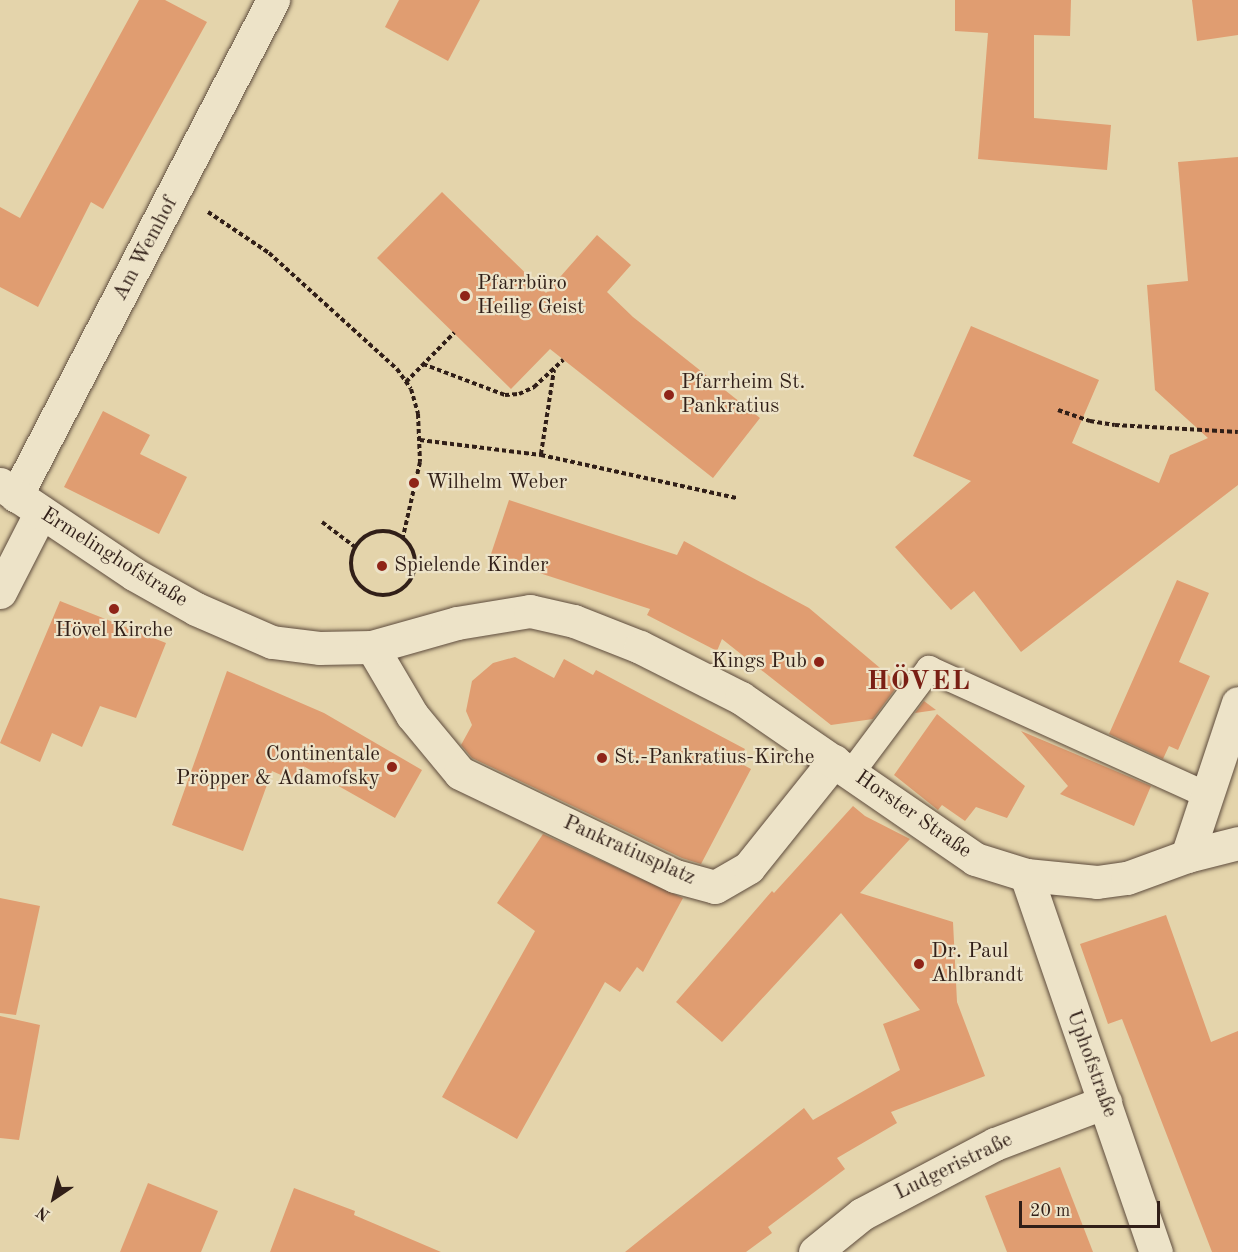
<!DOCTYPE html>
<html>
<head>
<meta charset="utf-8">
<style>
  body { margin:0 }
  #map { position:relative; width:1238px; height:1252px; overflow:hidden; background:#e4d4ab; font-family:"Old Standard TT",serif }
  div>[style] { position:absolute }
  .building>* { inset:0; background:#e09d71 }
  .path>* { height:4px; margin-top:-2px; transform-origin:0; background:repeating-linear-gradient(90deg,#311f18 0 4.5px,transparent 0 7.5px) }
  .path>.ring { margin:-2px; padding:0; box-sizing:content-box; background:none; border:4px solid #311f18; border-radius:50% }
  .roads { filter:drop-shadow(0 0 2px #5e4c3d) drop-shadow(0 0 2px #5e4c3d) }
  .lane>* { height:26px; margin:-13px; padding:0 13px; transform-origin:13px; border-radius:13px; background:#ede3c8 }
  .street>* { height:33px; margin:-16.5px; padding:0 16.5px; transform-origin:16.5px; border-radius:16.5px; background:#ede3c8 }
  .secondary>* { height:33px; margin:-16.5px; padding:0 16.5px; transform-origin:16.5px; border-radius:16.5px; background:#ede3c8 }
  .dots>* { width:16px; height:16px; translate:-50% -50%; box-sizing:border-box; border:3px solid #ede3c8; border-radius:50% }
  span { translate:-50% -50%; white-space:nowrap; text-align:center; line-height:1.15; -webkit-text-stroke:4.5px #ede3c8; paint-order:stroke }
  .street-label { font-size:21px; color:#311f18 }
  .poi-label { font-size:21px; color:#311f18 }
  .left { translate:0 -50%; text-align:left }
  .right { translate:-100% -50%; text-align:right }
  .district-label { font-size:27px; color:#7a1f14; font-weight:700; letter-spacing:1.5px }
  .north { position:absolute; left:24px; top:1168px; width:60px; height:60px; -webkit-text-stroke:4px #ede3c8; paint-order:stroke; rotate:215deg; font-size:16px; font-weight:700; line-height:24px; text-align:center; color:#311f18 }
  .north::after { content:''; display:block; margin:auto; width:21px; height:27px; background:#311f18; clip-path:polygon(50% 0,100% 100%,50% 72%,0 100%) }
  .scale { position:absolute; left:1019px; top:1201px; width:141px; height:27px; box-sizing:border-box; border:3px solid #311f18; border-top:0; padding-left:8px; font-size:18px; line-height:21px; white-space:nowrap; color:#311f18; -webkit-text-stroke:4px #ede3c8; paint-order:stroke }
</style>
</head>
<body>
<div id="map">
  <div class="building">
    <i style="clip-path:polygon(139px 0,165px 0,207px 22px,103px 209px,91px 202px,38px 307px,0 287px,0 207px,20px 218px)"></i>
    <i style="clip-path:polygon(399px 0,480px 0,448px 61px,385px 27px)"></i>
    <i style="clip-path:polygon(955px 0,1071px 0,1070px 36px,1034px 35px,1034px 118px,1111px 125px,1107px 170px,978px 159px,988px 33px,955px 31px)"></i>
    <i style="clip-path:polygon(1192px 0,1238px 0,1238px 35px,1197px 41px)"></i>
    <i style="clip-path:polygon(1238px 157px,1238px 485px,1021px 652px,974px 591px,951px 610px,895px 547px,971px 481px,913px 456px,971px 326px,1099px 380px,1072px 443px,1159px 483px,1170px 455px,1208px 438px,1155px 390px,1147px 285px,1188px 281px,1178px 162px)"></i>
    <i style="clip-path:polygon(442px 192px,546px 293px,597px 235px,631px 265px,607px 292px,633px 317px,760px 418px,713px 478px,550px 349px,511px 389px,377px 258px)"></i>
    <i style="clip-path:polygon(103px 411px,150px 435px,140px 454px,187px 477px,159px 534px,64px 487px)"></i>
    <i style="clip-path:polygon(509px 500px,677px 555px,684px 541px,809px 608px,899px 684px,873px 719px,831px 725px,722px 639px,717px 651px,647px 615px,650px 609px,490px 557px)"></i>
    <i style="clip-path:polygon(1177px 580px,1209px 593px,1179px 662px,1210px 676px,1178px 750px,1169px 746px,1163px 759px,1109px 734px)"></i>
    <i style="clip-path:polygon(60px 601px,166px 643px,136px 718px,100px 706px,82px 747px,52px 733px,40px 762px,0 743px)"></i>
    <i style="clip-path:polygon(515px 657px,554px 678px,564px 659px,593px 675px,596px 670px,745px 749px,738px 762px,751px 769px,701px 864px,682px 858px,472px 758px,461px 745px,472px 725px,466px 711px,472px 681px,493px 663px)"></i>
    <i style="clip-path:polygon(227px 671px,324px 713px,422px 770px,395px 818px,305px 767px,299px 783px,272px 771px,243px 851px,172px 825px)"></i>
    <i style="clip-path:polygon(924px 701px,936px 710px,915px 713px)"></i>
    <i style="clip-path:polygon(937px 714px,1025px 786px,1007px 818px,976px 807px,965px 821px,942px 805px,938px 810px,894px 775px)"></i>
    <i style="clip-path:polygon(1021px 731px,1151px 786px,1134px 826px,1060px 794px,1068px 786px)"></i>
    <i style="clip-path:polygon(853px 806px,865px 816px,910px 839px,860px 893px,953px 922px,957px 1002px,985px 1076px,891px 1112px,897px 1123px,837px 1158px,845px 1169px,768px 1227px,772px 1233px,746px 1252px,625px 1252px,804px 1108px,813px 1120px,900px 1070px,883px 1024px,920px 1010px,841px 913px,722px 1042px,676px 1002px,772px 891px,774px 893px)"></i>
    <i style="clip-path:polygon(543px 834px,683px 898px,643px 972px,637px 967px,620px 992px,605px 982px,517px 1139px,442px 1097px,535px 931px,497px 903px)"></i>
    <i style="clip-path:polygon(0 898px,40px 906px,16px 1015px,0 1013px)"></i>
    <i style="clip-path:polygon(1166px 915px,1211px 1042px,1238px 1031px,1238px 1252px,1212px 1252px,1122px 1019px,1108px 1024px,1080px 944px)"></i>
    <i style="clip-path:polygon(0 1016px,40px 1025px,19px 1140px,0 1138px)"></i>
    <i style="clip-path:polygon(1060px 1167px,1093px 1252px,1007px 1252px,985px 1196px)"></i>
    <i style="clip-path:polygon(148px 1183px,218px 1211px,201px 1252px,120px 1252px)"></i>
    <i style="clip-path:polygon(294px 1188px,355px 1211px,354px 1215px,441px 1252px,270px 1252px)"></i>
  </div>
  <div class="path">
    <i style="left:208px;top:212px;width:73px;rotate:33.9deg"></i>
    <i style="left:269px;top:253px;width:173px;rotate:42.2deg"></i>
    <i style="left:397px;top:369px;width:24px;rotate:55deg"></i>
    <i style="left:411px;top:389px;width:26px;rotate:74deg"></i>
    <i style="left:418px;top:414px;width:48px;rotate:87.6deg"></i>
    <i style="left:420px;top:462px;width:77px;rotate:102.8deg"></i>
    <i style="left:423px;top:364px;width:88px;rotate:20.7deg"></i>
    <i style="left:505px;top:395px;width:14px;rotate:-4deg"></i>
    <i style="left:519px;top:394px;width:17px;rotate:-25deg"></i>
    <i style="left:534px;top:387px;width:40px;rotate:-43deg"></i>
    <i style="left:406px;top:382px;width:69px;rotate:-45.6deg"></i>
    <i style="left:1058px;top:410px;width:34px;rotate:19deg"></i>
    <i style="left:1090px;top:421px;width:25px;rotate:9deg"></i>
    <i style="left:1115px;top:425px;width:123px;rotate:3.3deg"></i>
    <i style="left:420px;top:440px;width:122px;rotate:7.1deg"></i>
    <i style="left:541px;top:455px;width:200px;rotate:12.4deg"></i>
    <i style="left:541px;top:454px;width:85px;rotate:-81.2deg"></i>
    <i style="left:322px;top:522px;width:41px;rotate:37.1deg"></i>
    <i class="ring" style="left:351px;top:531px;width:60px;height:60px"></i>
  </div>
  <div class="roads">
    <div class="lane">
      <i style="left:852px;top:772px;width:129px;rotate:-53.2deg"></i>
      <i style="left:929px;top:669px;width:305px;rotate:24.4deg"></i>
    </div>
    <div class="street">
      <i style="left:16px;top:496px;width:559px;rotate:-62.61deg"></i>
      <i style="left:0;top:592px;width:90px;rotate:-62.9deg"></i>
      <i style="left:372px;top:647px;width:79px;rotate:59.5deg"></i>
      <i style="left:412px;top:715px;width:75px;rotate:50.4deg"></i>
      <i style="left:460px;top:773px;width:238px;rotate:25.6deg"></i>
      <i style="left:675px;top:876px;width:41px;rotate:15.4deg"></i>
      <i style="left:715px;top:887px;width:39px;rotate:-30deg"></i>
      <i style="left:749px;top:867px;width:136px;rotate:-51.3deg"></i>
      <i style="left:1187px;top:856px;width:161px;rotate:-71.6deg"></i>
      <i style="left:1026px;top:875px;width:399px;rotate:71deg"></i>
      <i style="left:815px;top:1252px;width:60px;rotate:-39deg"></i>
      <i style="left:862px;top:1214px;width:150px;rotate:-27.8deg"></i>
      <i style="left:995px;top:1144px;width:118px;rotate:-20.9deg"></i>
    </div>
    <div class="secondary">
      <i style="left:0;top:484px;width:161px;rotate:33.9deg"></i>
      <i style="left:134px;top:574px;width:71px;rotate:29.4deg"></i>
      <i style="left:196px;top:609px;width:83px;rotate:23.5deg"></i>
      <i style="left:272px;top:642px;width:47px;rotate:7.3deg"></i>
      <i style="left:319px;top:648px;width:53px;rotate:-1.1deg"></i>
      <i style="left:372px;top:647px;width:88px;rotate:-15.8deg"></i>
      <i style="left:457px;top:623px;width:74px;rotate:-9.3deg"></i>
      <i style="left:530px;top:611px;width:45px;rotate:12.8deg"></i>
      <i style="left:574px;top:621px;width:71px;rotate:21.5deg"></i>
      <i style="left:640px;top:647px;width:113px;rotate:26.8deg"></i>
      <i style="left:741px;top:698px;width:284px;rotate:34.5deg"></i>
      <i style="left:975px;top:859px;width:53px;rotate:17.4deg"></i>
      <i style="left:1026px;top:875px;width:71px;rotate:5.6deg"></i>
      <i style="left:1097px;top:882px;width:30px;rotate:-8deg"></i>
      <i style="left:1127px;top:878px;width:64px;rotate:-20.1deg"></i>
      <i style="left:1187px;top:856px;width:53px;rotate:-14.3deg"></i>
    </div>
  </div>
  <div class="dots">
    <i style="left:465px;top:296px;background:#8f2418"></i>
    <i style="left:669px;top:395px;background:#8f2418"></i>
    <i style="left:414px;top:483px;background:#8f2418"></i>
    <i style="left:382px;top:566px;background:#8f2418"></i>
    <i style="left:114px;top:609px;background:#8f2418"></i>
    <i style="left:819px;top:662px;background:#8f2418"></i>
    <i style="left:602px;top:758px;background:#8f2418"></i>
    <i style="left:392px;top:767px;background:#8f2418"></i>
    <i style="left:919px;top:964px;background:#8f2418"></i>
  </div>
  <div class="street-label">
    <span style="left:146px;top:249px;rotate:-62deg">Am Wemhof</span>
    <span style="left:114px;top:558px;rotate:32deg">Ermelinghofstraße</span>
    <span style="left:913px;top:815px;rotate:35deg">Horster Straße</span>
    <span style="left:629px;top:851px;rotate:24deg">Pankratiusplatz</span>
    <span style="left:1091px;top:1064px;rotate:70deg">Uphofstraße</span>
    <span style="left:954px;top:1167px;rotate:-26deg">Ludgeristraße</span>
  </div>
  <div class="poi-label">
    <span class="left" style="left:477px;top:296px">Pfarrbüro<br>Heilig Geist</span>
    <span class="left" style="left:681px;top:395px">Pfarrheim St.<br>Pankratius</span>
    <span class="left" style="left:426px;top:483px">Wilhelm Weber</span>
    <span class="left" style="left:394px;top:566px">Spielende Kinder</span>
    <span style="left:114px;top:631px">Hövel Kirche</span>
    <span class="right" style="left:807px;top:662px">Kings Pub</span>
    <span class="right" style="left:380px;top:767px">Continentale<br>Pröpper &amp; Adamofsky</span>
    <span class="left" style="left:614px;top:758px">St.-Pankratius-Kirche</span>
    <span class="left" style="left:931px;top:964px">Dr. Paul<br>Ahlbrandt</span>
  </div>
  <div class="district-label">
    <span style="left:919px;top:682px">HÖVEL</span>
  </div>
  <div class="north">N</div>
  <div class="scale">20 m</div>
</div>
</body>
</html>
